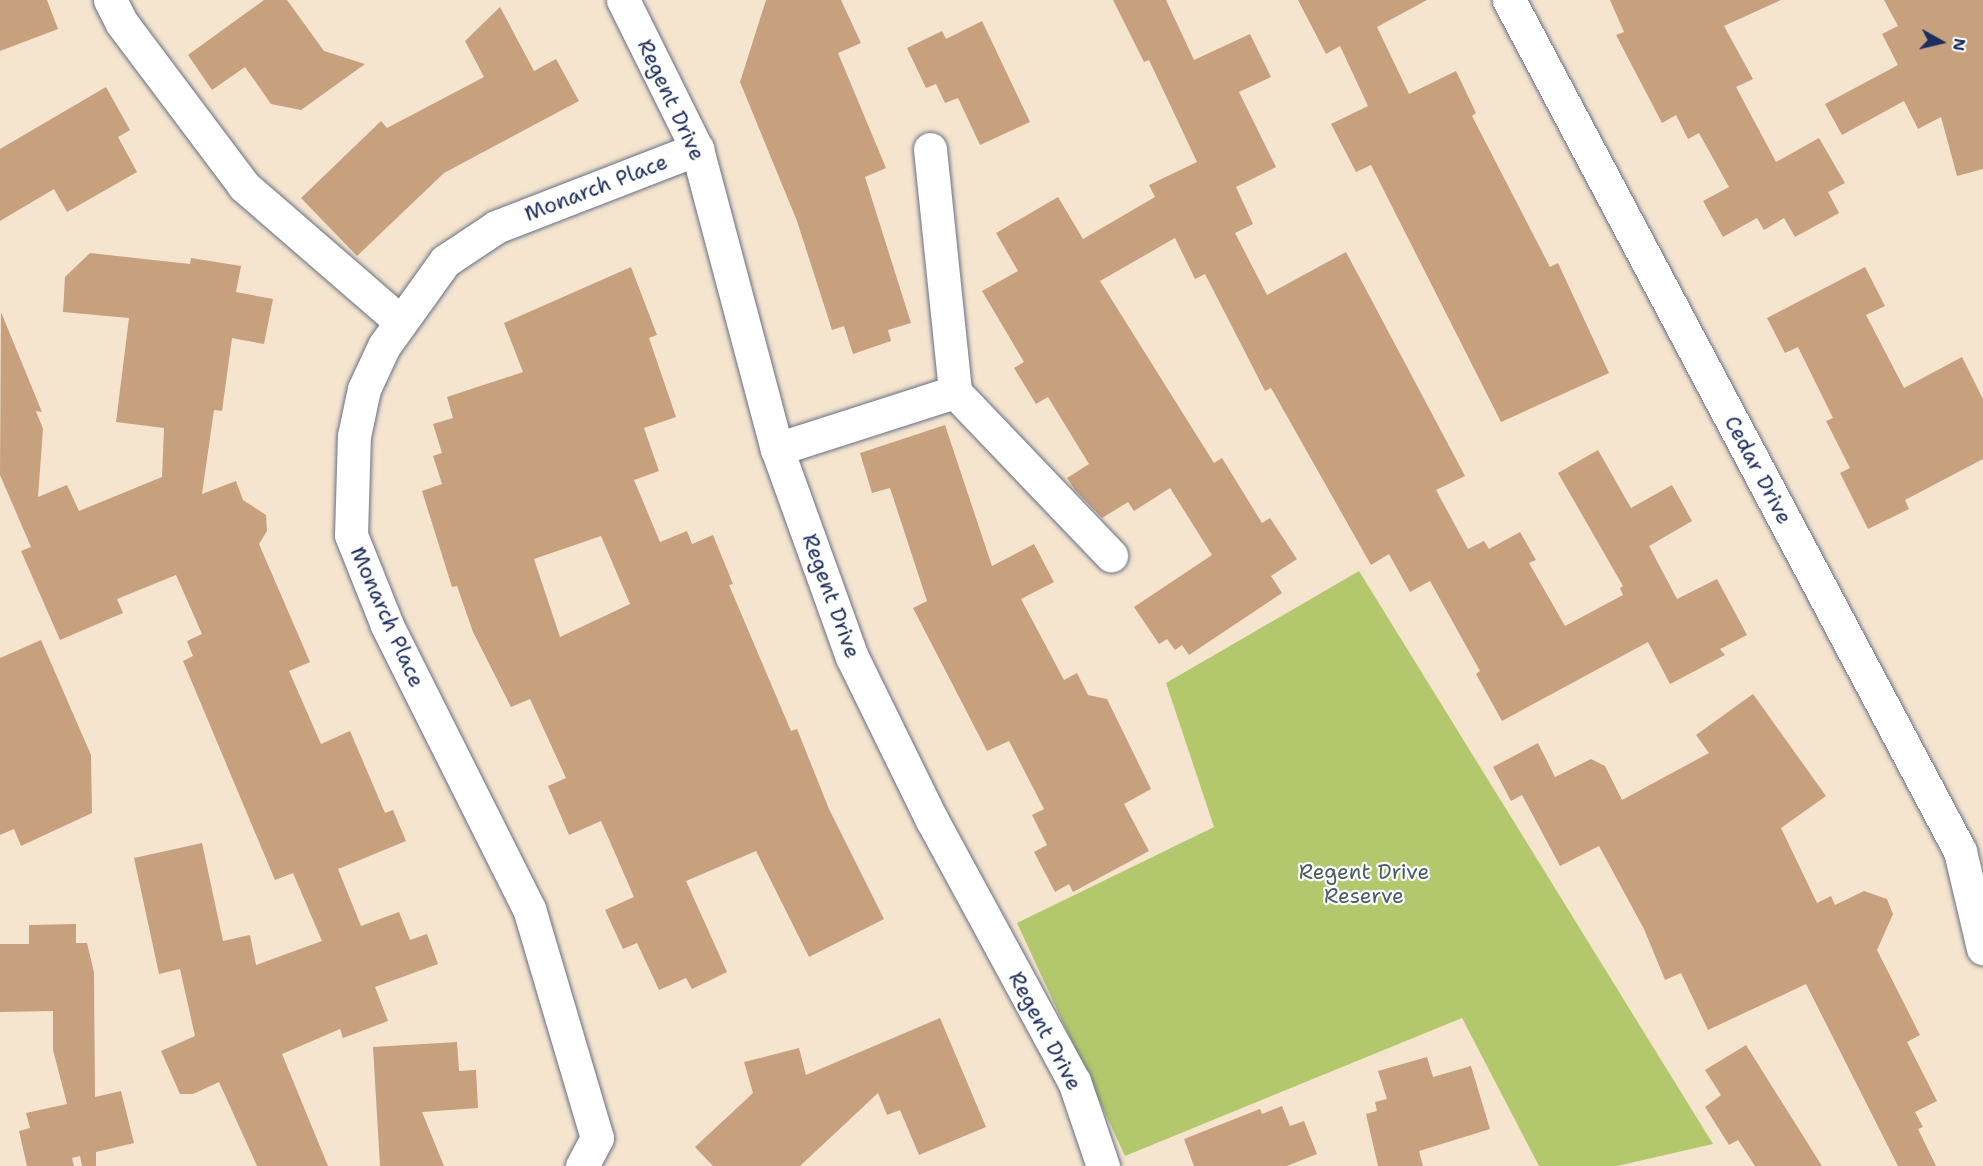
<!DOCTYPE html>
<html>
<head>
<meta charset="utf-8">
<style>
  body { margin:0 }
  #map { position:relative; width:1983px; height:1166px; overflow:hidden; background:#f5e5ce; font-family:"Shantell Sans",sans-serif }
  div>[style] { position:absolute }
  .green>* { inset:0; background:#b3c86c }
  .building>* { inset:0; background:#c7a07e }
  .roads { filter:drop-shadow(0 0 2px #676f85) drop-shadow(0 0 2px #676f85) }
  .minor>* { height:33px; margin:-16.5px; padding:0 16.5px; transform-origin:16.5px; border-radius:16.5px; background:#fff }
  span { translate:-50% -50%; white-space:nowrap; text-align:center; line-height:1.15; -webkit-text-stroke:4.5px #fff; paint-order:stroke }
  .street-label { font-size:21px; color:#1b2f5e }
  .park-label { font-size:21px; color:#495d62 }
  .north { position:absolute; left:1911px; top:12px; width:60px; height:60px; -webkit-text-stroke:4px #fff; paint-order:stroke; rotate:98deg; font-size:16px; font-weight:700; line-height:24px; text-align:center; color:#1b2f5e }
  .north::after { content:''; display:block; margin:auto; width:21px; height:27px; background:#1b2f5e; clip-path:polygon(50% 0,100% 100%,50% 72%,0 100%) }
</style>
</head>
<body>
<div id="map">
  <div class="green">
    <i style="clip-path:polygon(1359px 571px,1713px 1144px,1617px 1166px,1539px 1166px,1462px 1018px,1125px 1156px,1017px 923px,1214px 827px,1166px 683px)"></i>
  </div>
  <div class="building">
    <i style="clip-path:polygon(0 0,47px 0,58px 29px,0 51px)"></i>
    <i style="clip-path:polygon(264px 0,287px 0,324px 51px,365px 64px,301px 110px,271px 104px,245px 67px,212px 90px,188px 55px)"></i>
    <i style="clip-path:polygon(766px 0,841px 0,861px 43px,838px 53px,886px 168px,865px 177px,911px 323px,888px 330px,891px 341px,853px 354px,844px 326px,832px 330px,797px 221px,740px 82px)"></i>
    <i style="clip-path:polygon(1113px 0,1166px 0,1194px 60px,1250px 34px,1271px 77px,1239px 92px,1276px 167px,1236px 187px,1253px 224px,1235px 233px,1267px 295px,1346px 252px,1465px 476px,1436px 490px,1468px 549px,1484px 541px,1489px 549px,1520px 532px,1536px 560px,1529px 563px,1565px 626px,1623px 595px,1620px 588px,1623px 586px,1558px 473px,1598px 450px,1631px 508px,1672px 485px,1692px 521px,1649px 546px,1677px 599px,1717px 579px,1747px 635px,1720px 649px,1725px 655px,1670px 684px,1648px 642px,1502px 721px,1476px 674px,1480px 671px,1430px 581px,1410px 592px,1389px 554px,1371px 565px,1271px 388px,1265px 391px,1205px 274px,1195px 279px,1175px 238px,1100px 281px,1214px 463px,1222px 458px,1262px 523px,1270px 518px,1297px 559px,1271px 576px,1282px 593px,1189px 655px,1182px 645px,1175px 650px,1167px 639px,1159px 644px,1134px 607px,1212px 555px,1170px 488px,1134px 511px,1128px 502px,1102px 518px,1075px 490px,1067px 478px,1089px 464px,1048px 397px,1036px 404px,1014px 368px,1024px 362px,982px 291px,1018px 271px,996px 233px,1058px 197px,1083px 239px,1155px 197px,1149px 185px,1197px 162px,1149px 60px,1144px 62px)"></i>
    <i style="clip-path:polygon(1298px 0,1427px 0,1377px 27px,1409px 94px,1456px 71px,1476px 113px,1472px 116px,1550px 267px,1558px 263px,1609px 373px,1501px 422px,1371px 165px,1356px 172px,1331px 124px,1368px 106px,1340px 46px,1326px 54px)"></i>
    <i style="clip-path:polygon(1610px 0,1781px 0,1724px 26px,1753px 79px,1736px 87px,1776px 162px,1819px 138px,1845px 183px,1828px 192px,1839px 213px,1795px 237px,1784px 218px,1764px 230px,1757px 218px,1723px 237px,1703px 201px,1729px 187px,1699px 133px,1688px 139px,1676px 115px,1662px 123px,1616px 35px,1624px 32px)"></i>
    <i style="clip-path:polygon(1884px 0,1983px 0,1983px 169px,1957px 176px,1941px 117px,1918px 129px,1904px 101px,1842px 135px,1825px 104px,1898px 65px,1882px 34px,1898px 26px)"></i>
    <i style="clip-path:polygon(500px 7px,534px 71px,556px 59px,579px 101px,444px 173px,357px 256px,301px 198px,381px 121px,387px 128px,484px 77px,465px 41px)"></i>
    <i style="clip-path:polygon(982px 21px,1030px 122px,980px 145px,958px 98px,945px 103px,936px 84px,926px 88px,907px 48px,942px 31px,946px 39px)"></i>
    <i style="clip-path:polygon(106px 87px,130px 130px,118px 137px,137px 172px,67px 212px,54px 189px,0 221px,0 149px)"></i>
    <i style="clip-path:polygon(90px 253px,190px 264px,191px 258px,241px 266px,236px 292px,273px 299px,264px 344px,232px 338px,222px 411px,214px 410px,202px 494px,236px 481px,243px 500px,266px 515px,267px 531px,259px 544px,310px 662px,289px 671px,321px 744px,350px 731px,385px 813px,393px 810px,406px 841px,338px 869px,361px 926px,399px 912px,410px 940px,427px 934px,438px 964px,375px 987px,388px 1021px,343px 1038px,340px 1029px,282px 1054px,328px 1166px,257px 1166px,219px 1082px,193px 1094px,180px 1094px,161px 1051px,195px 1036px,180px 969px,159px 974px,134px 858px,202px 843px,223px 941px,250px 935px,256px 965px,322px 941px,293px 873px,275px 880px,183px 661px,193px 656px,187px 641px,202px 634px,176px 575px,117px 599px,123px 613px,60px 640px,21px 551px,31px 547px,0 475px,1px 312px,42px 412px,36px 411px,43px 429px,38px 497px,67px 485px,79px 511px,162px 477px,164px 428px,116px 422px,129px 318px,63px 312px,65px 277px)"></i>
    <i style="clip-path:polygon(evenodd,631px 267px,657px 335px,649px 338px,676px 417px,644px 428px,659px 471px,634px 480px,660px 542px,687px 531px,692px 544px,713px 535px,733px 584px,729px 585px,791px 731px,797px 729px,829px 809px,884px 919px,809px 957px,756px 851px,686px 881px,727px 972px,692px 989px,686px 978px,659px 990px,637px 943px,623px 949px,605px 910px,634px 897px,601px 821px,569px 835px,548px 786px,566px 778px,530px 699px,511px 707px,473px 632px,457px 586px,452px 587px,422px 491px,442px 484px,433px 456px,442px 453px,433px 424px,453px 418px,447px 397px,523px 372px,504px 323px,631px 267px,601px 536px,630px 604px,560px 637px,534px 559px,601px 536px)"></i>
    <i style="clip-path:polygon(1865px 267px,1885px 306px,1866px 315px,1904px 388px,1962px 357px,1983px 399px,1983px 459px,1905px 500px,1909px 509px,1868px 529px,1840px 473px,1850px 468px,1826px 421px,1833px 418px,1798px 347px,1785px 353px,1767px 318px)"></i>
    <i style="clip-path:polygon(945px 425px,992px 566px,1034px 544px,1054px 582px,1021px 599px,1064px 680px,1077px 673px,1088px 695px,1107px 699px,1151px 789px,1124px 804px,1149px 851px,1073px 892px,1069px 884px,1055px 892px,1034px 852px,1047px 845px,1032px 815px,1044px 809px,1009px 741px,987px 751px,913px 608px,927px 601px,890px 488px,872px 493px,860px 453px)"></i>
    <i style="clip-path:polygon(41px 640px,91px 755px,92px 813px,21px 846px,14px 829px,0 835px,0 658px)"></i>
    <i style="clip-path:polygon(1753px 694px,1826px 796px,1781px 828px,1817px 903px,1831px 896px,1835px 905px,1864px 891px,1887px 899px,1893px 914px,1877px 950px,1920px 1035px,1907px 1042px,1937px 1101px,1915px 1112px,1923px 1127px,1918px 1129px,1936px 1166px,1898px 1166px,1806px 984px,1708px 1030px,1681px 973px,1665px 980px,1644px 929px,1599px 846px,1560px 866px,1522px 795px,1511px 801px,1493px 767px,1538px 743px,1555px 777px,1591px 759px,1605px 766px,1622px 800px,1709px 753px,1696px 735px)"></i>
    <i style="clip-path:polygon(76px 924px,76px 943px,87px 943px,94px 972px,95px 1097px,121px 1091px,134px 1143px,96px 1152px,96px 1166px,82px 1166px,80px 1156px,72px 1158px,74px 1166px,27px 1166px,19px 1131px,30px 1128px,26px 1113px,67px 1104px,53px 1050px,53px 1011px,0 1012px,0 944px,29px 944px,29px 925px)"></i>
    <i style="clip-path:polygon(940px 1018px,986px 1127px,919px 1155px,900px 1110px,887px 1115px,878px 1093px,800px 1166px,713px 1166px,695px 1147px,753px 1093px,744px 1062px,799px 1048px,806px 1075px)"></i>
    <i style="clip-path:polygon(457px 1042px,459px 1071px,476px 1070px,478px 1108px,422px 1112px,444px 1166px,380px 1166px,373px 1047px)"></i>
    <i style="clip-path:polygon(1746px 1045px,1822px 1166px,1755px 1166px,1738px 1140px,1729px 1145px,1705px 1107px,1721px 1095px,1705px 1070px)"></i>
    <i style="clip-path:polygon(1427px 1057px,1433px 1077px,1471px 1066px,1490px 1129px,1419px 1151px,1423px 1166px,1378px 1166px,1366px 1114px,1377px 1111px,1375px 1102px,1387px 1099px,1378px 1071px)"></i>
    <i style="clip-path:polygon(1282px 1106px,1290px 1126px,1304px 1121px,1317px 1154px,1287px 1166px,1194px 1166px,1184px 1139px,1260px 1109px,1262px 1114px)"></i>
  </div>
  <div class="roads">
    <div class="minor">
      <i style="left:110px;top:0;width:25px;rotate:63deg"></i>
      <i style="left:121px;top:22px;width:205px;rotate:53.1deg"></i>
      <i style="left:244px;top:186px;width:206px;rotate:40.9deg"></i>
      <i style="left:623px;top:0;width:166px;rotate:63.6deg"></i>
      <i style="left:697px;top:149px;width:310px;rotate:75.1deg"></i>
      <i style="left:777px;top:449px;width:221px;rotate:70.2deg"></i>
      <i style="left:852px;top:657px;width:182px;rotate:63.9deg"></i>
      <i style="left:932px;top:820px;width:297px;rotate:61.5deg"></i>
      <i style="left:1074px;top:1081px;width:90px;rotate:71.2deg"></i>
      <i style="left:1509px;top:0;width:963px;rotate:62.08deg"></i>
      <i style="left:1960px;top:851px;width:100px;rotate:76.7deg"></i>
      <i style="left:930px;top:149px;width:244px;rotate:84.1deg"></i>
      <i style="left:777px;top:449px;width:187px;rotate:-17.8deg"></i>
      <i style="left:955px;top:392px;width:226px;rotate:46.3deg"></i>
      <i style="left:582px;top:1166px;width:32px;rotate:-62deg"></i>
      <i style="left:597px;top:1138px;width:239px;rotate:-106.5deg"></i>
      <i style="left:529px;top:909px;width:318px;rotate:-116.6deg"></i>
      <i style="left:387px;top:625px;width:97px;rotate:-111.8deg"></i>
      <i style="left:351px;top:535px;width:99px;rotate:-88.3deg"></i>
      <i style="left:354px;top:436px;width:48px;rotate:-78deg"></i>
      <i style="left:364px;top:389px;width:47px;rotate:-65.1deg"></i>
      <i style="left:384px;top:346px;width:105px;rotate:-54.3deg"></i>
      <i style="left:445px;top:261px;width:61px;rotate:-33.7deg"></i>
      <i style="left:496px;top:227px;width:216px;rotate:-21.2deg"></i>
    </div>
  </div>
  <div class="street-label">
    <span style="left:671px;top:100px;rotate:65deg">Regent Drive</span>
    <span style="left:596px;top:188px;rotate:-21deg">Monarch Place</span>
    <span style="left:1758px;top:470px;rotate:62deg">Cedar Drive</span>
    <span style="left:831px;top:596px;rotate:70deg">Regent Drive</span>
    <span style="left:387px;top:617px;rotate:66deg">Monarch Place</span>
    <span style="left:1045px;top:1031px;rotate:62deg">Regent Drive</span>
  </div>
  <div class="park-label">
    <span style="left:1364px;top:884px">Regent Drive<br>Reserve</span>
  </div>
  <div class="north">N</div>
</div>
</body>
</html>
